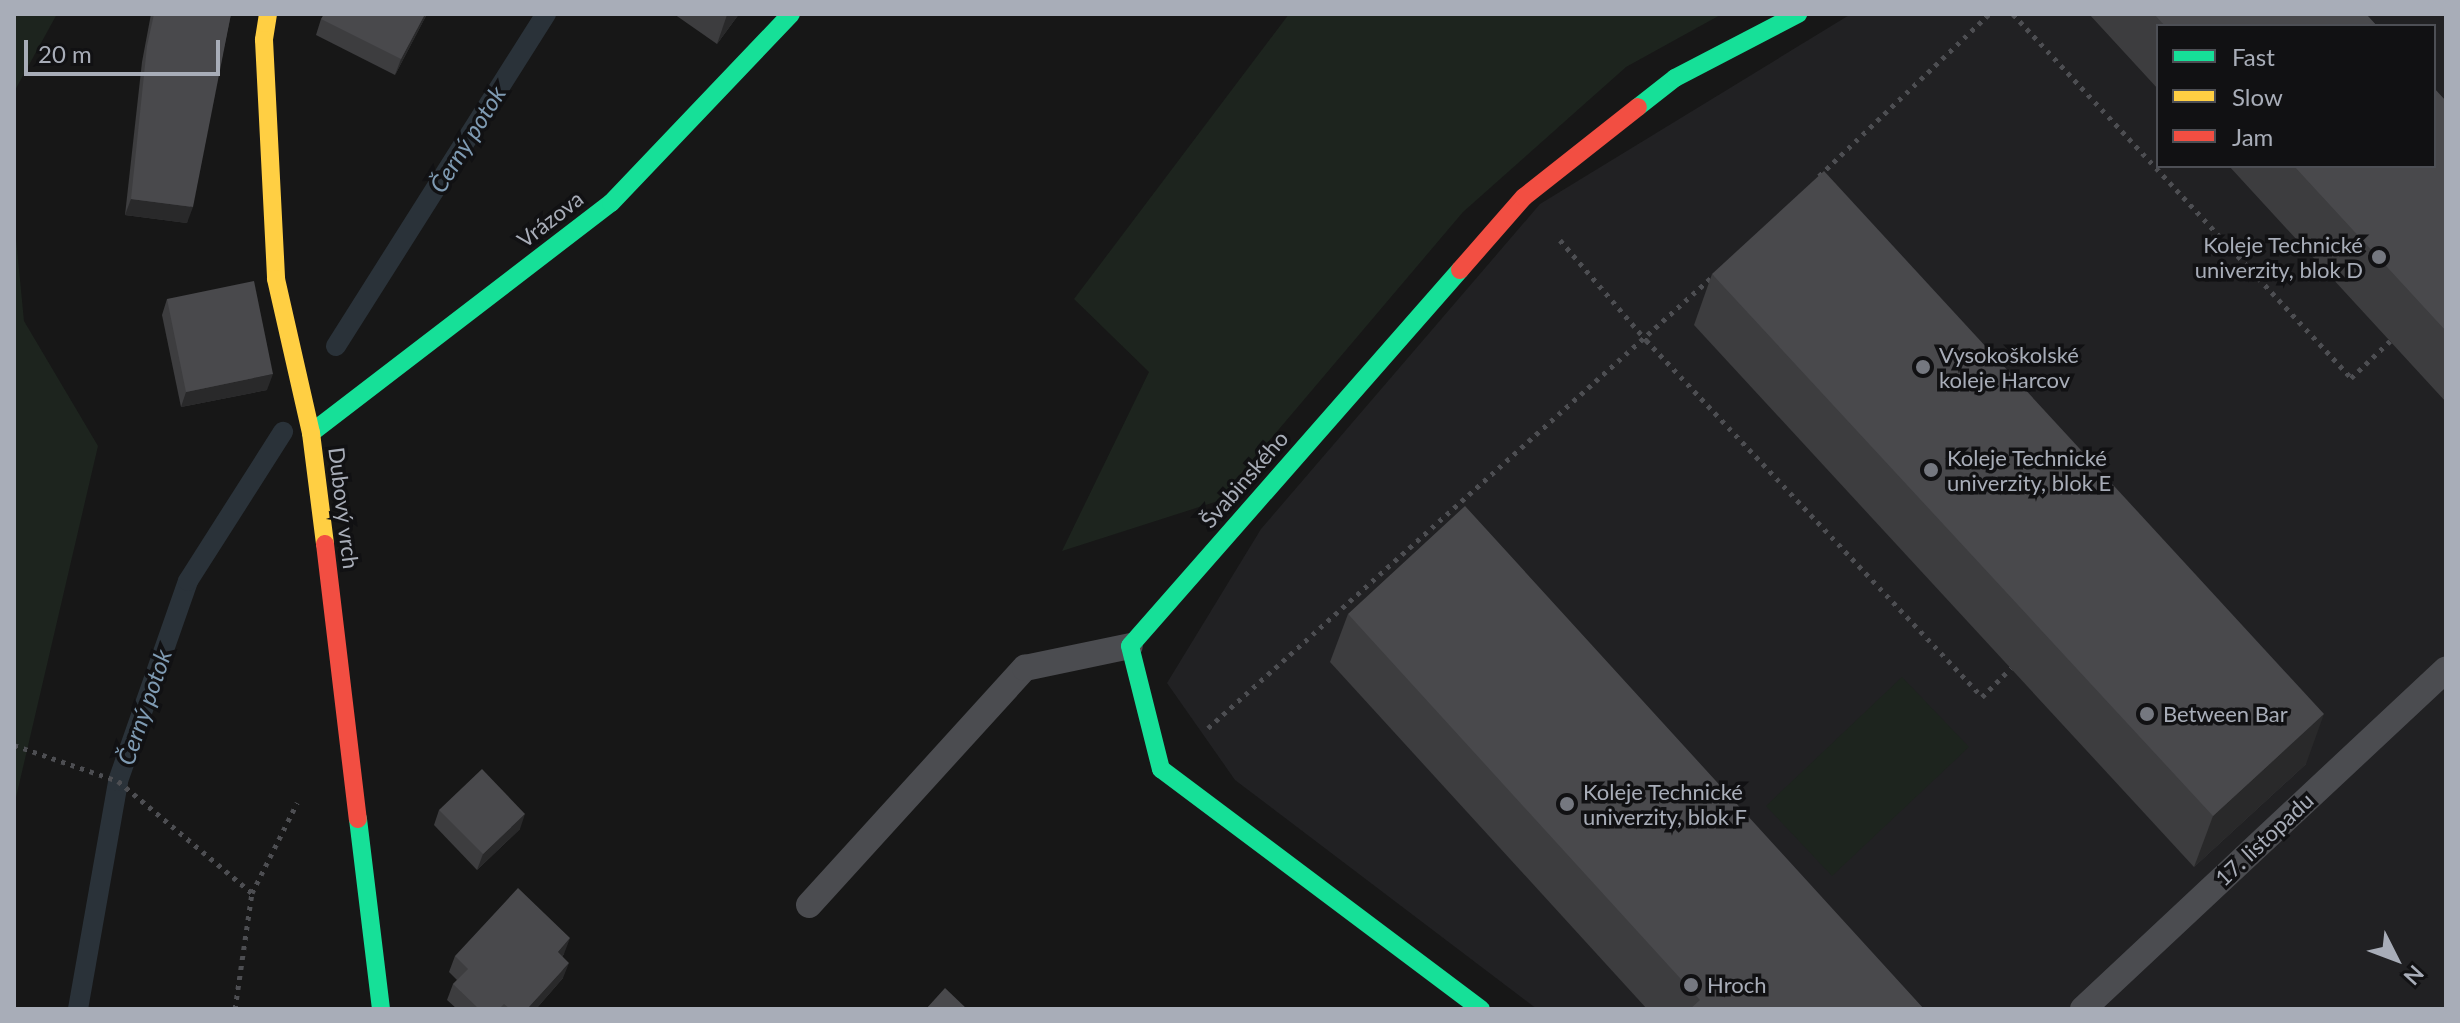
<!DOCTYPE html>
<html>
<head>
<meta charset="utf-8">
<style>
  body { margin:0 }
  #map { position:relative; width:2460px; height:1023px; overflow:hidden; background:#171717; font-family:Lato,sans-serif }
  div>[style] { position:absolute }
  .built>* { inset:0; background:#212123 }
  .green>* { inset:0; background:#1d241e }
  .stream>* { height:20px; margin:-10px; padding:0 10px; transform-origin:10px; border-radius:10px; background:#2a3239 }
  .path>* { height:5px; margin-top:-2.5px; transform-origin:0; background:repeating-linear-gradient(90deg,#4d4e52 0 4px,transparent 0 10px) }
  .lane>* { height:26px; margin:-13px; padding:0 13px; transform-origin:13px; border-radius:13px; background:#4b4c50 }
  .fast>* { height:18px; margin:-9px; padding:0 9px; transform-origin:9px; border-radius:9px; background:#16e098 }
  .slow>* { height:18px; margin:-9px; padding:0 9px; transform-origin:9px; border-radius:9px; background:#ffcf43 }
  .jam>* { height:18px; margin:-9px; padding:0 9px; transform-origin:9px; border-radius:9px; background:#f24e42 }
  .wall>* { inset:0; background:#3d3d3f }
  .shaded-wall>* { inset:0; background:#29292a }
  .building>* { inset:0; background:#49494c }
  .dots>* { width:22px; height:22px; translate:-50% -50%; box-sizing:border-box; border:4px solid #111113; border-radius:50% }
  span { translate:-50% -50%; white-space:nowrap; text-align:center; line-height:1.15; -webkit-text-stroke:7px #111113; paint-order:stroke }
  .street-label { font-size:22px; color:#a8adb8 }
  .poi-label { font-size:22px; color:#a8adb8 }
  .right { translate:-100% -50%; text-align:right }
  .left { translate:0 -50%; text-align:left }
  .water-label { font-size:24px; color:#7f9bb3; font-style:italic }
  .frame { position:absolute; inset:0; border:16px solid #a8adb8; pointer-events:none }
  .legend { position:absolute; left:2156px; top:24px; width:280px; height:144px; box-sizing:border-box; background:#111113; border:2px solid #4d4f55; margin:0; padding:10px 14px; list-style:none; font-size:24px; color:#a8adb8 }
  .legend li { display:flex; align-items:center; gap:16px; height:40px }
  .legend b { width:40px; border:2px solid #4d4f55 }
  .north { position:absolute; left:2356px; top:919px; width:80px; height:80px; -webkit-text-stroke:6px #111113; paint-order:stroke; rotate:132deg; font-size:22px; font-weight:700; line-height:32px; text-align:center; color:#a8adb8 }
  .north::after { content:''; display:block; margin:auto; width:28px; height:36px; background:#a8adb8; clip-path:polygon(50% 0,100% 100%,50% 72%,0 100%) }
  .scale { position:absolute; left:24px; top:40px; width:196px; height:36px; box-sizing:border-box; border:4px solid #a8adb8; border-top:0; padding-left:10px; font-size:24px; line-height:28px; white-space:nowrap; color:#a8adb8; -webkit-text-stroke:6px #111113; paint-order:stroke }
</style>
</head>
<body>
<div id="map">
  <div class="built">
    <i style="clip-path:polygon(evenodd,1851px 14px,2446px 14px,2446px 1009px,1537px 1009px,1235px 780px,1167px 683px,1261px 529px,1540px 204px,1851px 14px,2158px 26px,2434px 26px,2434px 166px,2158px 166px,2158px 26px)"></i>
  </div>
  <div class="green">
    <i style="clip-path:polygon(14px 14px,57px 14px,14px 92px)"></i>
    <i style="clip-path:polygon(1289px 14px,1722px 14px,1626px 67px,1463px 212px,1218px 501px,1062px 551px,1149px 372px,1074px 299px)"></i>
    <i style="clip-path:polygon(14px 218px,24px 321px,98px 446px,14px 806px)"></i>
    <i style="clip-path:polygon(1902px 677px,1969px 747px,1832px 876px,1766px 806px)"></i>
  </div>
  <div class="stream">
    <i style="left:336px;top:346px;width:393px;rotate:-57.7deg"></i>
    <i style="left:78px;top:1009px;width:231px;rotate:-80deg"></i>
    <i style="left:118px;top:781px;width:212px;rotate:-70.7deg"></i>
    <i style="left:188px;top:581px;width:177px;rotate:-57.5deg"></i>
  </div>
  <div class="path">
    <i style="left:2013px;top:14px;width:497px;rotate:47.1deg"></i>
    <i style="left:2351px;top:378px;width:54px;rotate:-43.5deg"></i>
    <i style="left:1819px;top:176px;width:235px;rotate:-43.6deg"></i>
    <i style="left:1560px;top:240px;width:132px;rotate:49.3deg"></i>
    <i style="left:1646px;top:340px;width:490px;rotate:46.7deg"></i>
    <i style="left:1982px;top:697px;width:41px;rotate:-45deg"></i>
    <i style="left:1208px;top:728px;width:678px;rotate:-41.83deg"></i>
    <i style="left:14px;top:745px;width:110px;rotate:19.1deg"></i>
    <i style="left:118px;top:781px;width:175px;rotate:39.9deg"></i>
    <i style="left:235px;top:1009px;width:117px;rotate:-81.7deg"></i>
    <i style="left:252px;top:893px;width:101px;rotate:-63.4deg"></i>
  </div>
  <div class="lane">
    <i style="left:809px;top:905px;width:321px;rotate:-47.7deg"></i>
    <i style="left:1025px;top:668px;width:107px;rotate:-11.8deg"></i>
    <i style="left:2083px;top:1009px;width:497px;rotate:-43.1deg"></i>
  </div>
  <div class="fast">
    <i style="left:1638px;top:107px;width:47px;rotate:-38.1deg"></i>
    <i style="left:1675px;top:78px;width:139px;rotate:-27.5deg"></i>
    <i style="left:1460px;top:270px;width:500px;rotate:131.27deg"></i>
    <i style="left:1130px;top:646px;width:127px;rotate:75.9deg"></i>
    <i style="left:1161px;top:769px;width:400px;rotate:36.9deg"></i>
    <i style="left:311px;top:433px;width:378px;rotate:-37.5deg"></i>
    <i style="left:611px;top:203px;width:261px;rotate:-46.4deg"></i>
    <i style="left:358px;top:819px;width:191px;rotate:83.1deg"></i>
  </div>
  <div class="slow">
    <i style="left:268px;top:14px;width:26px;rotate:99deg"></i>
    <i style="left:264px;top:40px;width:239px;rotate:87.1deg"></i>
    <i style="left:276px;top:279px;width:158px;rotate:77.2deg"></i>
    <i style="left:311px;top:433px;width:112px;rotate:82.8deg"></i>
  </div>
  <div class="jam">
    <i style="left:1460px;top:270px;width:97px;rotate:-48.8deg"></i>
    <i style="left:1524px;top:197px;width:145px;rotate:-38.3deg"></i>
    <i style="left:325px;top:544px;width:277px;rotate:83.2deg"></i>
  </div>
  <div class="wall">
    <i style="clip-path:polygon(151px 14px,231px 14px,187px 223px,125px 215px,142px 62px)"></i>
    <i style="clip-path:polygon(427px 14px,395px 75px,316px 35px,321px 19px)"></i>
    <i style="clip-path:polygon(674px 14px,739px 14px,717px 44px)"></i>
    <i style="clip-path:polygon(2089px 14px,2366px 14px,2377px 26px,2158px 26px,2158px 89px)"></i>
    <i style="clip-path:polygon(2446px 101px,2446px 402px,2229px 166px,2434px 166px)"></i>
    <i style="clip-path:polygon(1712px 274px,2306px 764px,2194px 867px,1694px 325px)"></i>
    <i style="clip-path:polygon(167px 299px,267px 390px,181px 407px,162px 315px)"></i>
    <i style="clip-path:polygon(1348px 614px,1924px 1009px,1647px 1009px,1330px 662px)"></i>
    <i style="clip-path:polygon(439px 810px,520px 829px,477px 870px,434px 825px)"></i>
    <i style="clip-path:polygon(564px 954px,562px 957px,563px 978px,536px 1009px,457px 1009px,447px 1000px,453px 984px,457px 980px,449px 972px,455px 956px)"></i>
  </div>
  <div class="shaded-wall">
    <i style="clip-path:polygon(425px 14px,427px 14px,395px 75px,401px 59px)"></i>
    <i style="clip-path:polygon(728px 14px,739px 14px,717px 44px,727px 15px)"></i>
    <i style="clip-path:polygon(131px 199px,193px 207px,187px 223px,125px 215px)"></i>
    <i style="clip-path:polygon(273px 374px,267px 390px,181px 407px,186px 392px)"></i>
    <i style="clip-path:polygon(2324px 714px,2306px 764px,2194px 867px,2213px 816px)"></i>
    <i style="clip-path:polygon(525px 814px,520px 829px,477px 870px,483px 854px)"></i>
    <i style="clip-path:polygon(570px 938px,564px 954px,552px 968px,558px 952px)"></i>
    <i style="clip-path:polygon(569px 963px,563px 978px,536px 1009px,527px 1009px)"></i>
  </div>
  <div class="building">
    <i style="clip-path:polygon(154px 14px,231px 14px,193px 207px,131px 199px,147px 46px)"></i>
    <i style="clip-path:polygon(324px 14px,425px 14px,401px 59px,321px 19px)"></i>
    <i style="clip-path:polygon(2154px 14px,2366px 14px,2377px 26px,2165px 26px)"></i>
    <i style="clip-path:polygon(2434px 88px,2446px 101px,2446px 331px,2294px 166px,2434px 166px)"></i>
    <i style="clip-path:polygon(1824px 171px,2324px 714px,2213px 816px,1712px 274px)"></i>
    <i style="clip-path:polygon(254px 281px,273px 374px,186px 392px,167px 299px)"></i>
    <i style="clip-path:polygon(1465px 506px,1924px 1009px,1690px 1009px,1700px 1000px,1348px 614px)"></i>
    <i style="clip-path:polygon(482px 769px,525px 814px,483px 854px,439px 810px)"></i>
    <i style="clip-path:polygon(518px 888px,570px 938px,558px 952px,569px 963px,527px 1009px,510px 1009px,504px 1004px,499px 1009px,479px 1009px,453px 984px,468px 969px,455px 956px)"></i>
    <i style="clip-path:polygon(945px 988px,967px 1009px,926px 1009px)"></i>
  </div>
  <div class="dots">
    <i style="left:2379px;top:257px;background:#757880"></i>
    <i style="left:1923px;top:367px;background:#757880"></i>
    <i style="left:1931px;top:470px;background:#757880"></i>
    <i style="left:2147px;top:714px;background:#757880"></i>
    <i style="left:1567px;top:804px;background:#757880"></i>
    <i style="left:1691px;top:985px;background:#757880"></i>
  </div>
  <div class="street-label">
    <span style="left:550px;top:219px;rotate:-38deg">Vrázova</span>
    <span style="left:1244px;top:479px;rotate:-49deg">Švabinského</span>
    <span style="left:344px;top:508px;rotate:83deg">Dubový vrch</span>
    <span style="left:2264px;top:839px;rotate:-43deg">17. listopadu</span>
  </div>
  <div class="poi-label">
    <span class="right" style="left:2363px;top:257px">Koleje Technické<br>univerzity, blok D</span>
    <span class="left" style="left:1939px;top:367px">Vysokoškolské<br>koleje Harcov</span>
    <span class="left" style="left:1947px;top:470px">Koleje Technické<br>univerzity, blok E</span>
    <span class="left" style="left:2163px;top:714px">Between Bar</span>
    <span class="left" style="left:1583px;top:804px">Koleje Technické<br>univerzity, blok F</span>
    <span class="left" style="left:1707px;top:985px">Hroch</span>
  </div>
  <div class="water-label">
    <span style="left:467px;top:139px;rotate:-58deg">Černý potok</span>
    <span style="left:144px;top:707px;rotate:-71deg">Černý potok</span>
  </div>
  <div class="frame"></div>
  <ul class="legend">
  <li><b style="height:10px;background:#16e098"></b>Fast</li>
  <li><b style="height:10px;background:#ffcf43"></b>Slow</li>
  <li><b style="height:10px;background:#f24e42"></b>Jam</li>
  </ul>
  <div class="north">N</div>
  <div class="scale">20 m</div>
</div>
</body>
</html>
